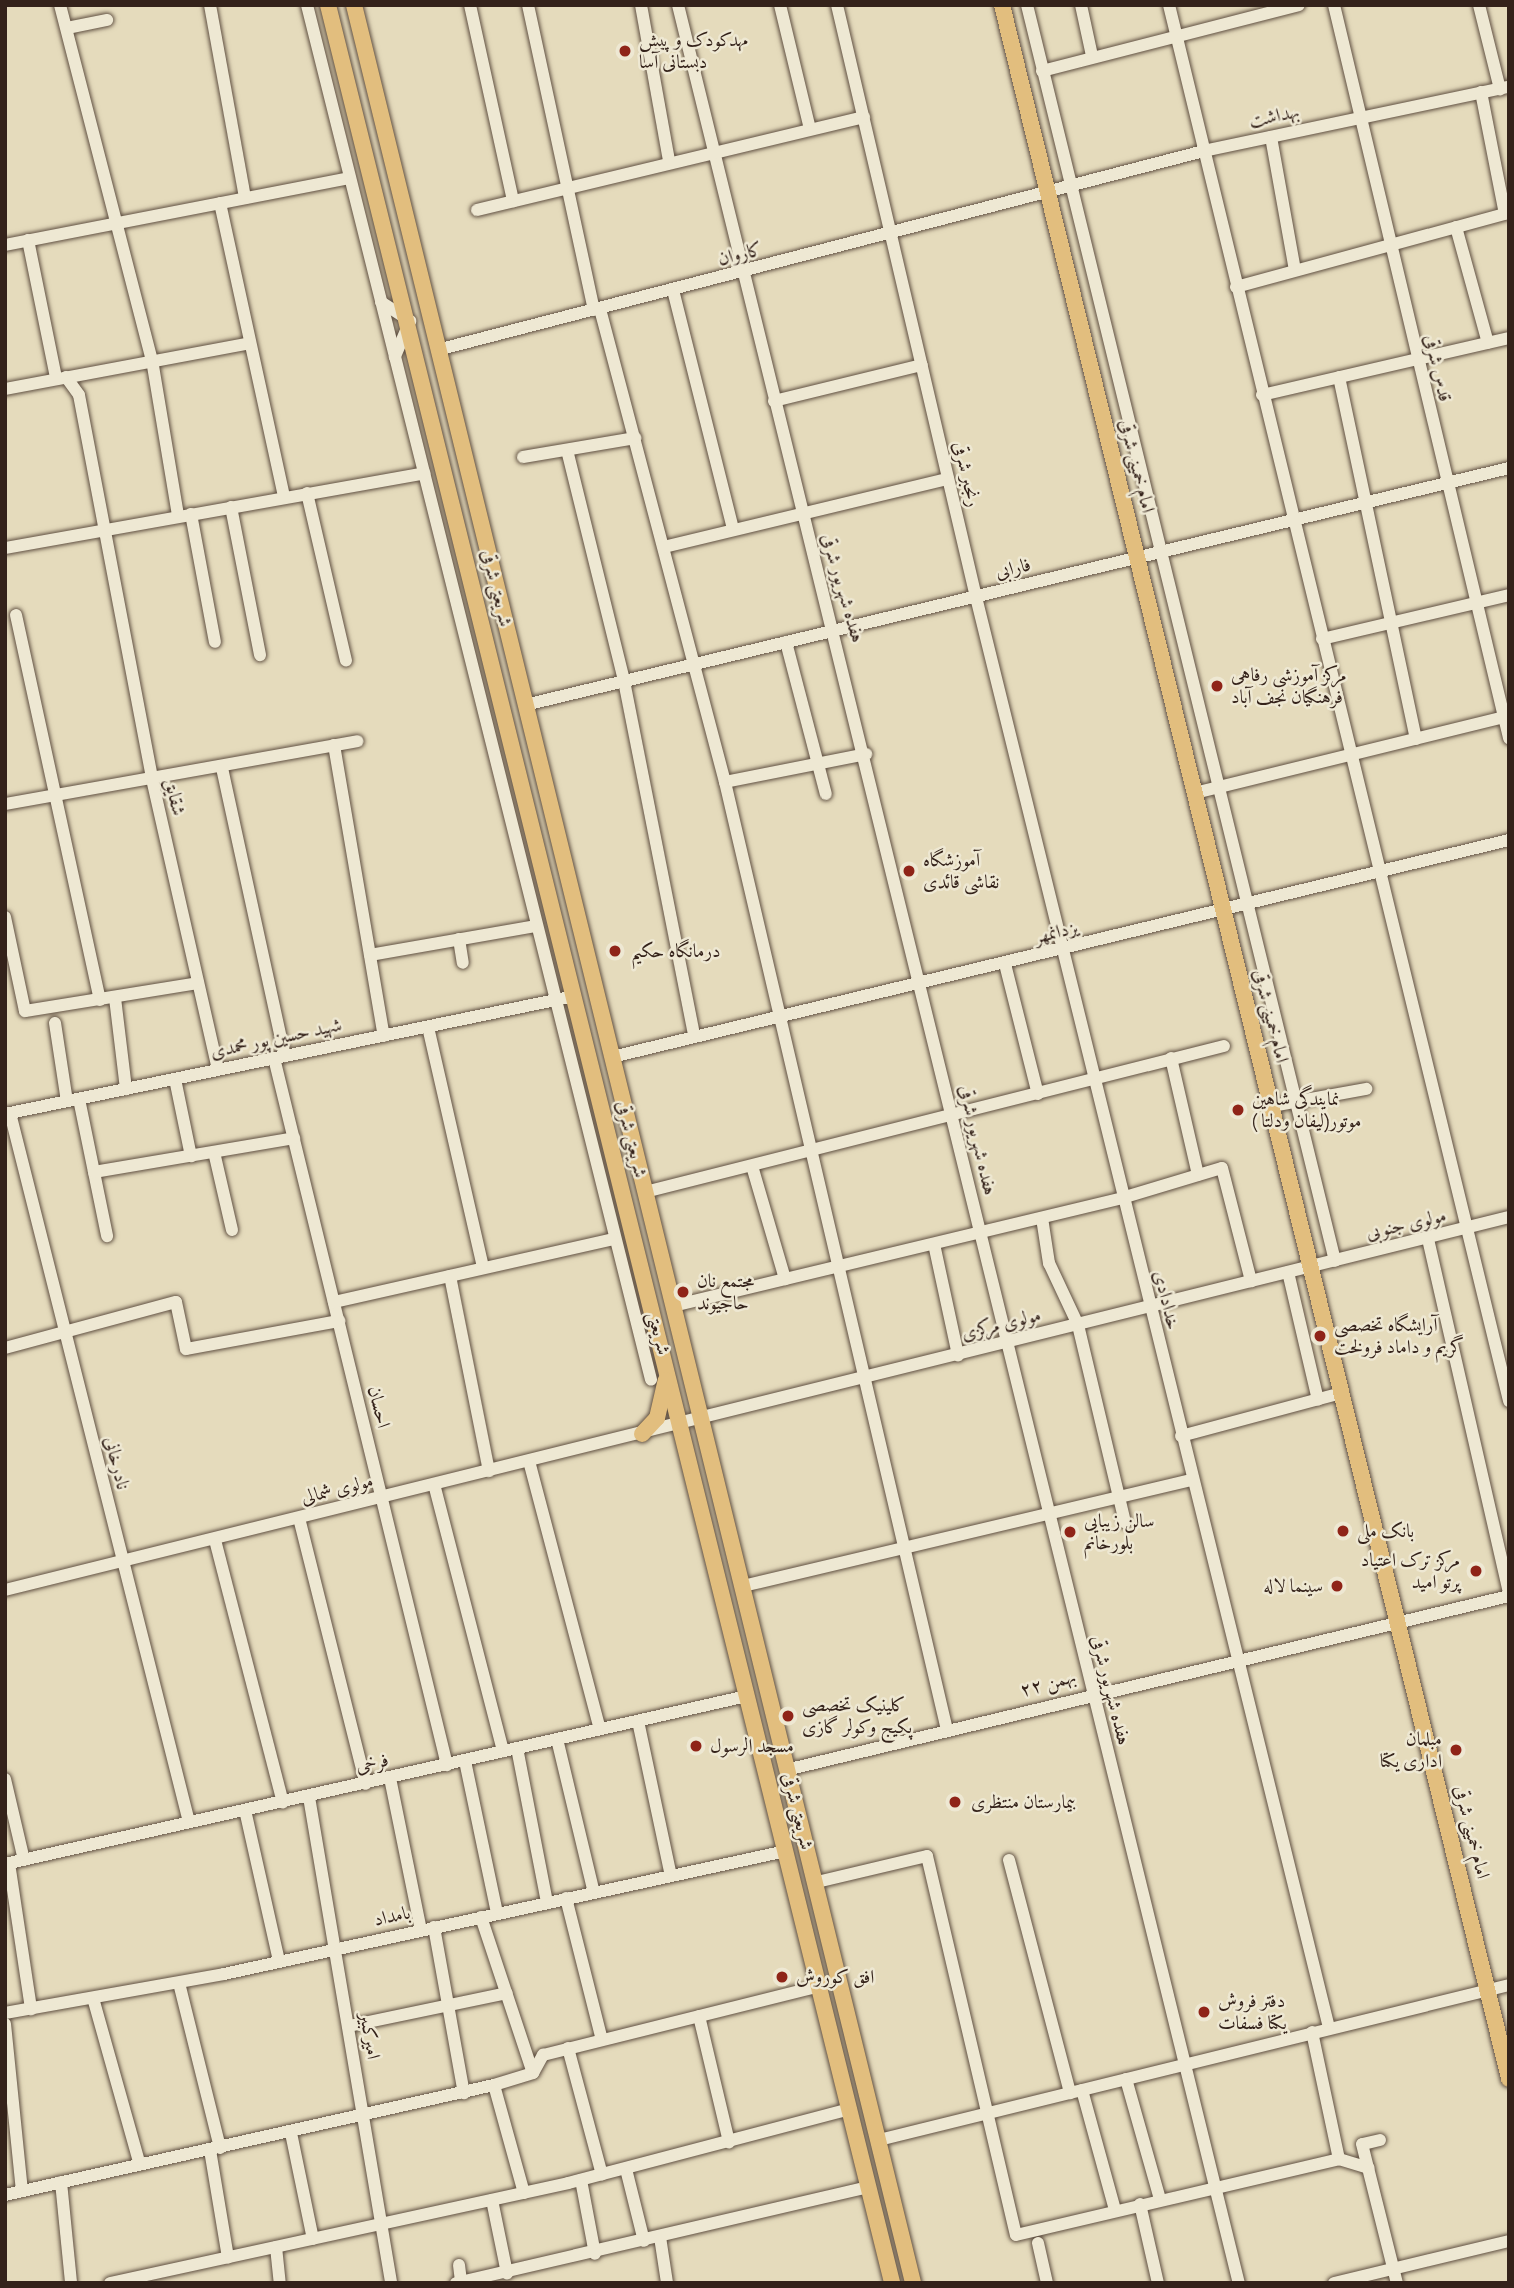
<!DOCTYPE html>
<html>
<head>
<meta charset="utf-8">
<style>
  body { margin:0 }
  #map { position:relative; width:1514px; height:2288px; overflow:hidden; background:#e5dbbc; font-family:"IM FELL Great Primer",Amiri,serif }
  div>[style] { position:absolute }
  .roads { filter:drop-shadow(0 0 2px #605042) drop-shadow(0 0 2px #605042) }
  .minor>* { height:12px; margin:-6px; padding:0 6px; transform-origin:6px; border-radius:6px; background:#eee8d3 }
  .major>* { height:16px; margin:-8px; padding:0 8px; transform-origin:8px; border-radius:8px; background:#e2be7e }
  .dots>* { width:19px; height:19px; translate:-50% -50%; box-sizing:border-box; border:4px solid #eee8d3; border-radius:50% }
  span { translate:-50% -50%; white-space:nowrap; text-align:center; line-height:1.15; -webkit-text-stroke:5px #eee8d3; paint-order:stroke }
  .poi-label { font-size:19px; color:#34221a }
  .left { translate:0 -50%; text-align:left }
  .right { translate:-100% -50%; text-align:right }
  .street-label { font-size:19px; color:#34221a }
  .frame { position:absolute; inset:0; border:7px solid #34221a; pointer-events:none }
</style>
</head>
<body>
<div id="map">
  <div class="roads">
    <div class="minor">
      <i style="left:60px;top:5px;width:367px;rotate:75.5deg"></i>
      <i style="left:152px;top:360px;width:158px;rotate:80.5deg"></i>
      <i style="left:210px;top:5px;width:196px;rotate:79.7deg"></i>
      <i style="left:307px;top:5px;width:1417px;rotate:75.95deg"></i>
      <i style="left:470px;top:5px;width:201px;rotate:77.6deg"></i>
      <i style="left:528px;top:5px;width:312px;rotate:77.8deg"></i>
      <i style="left:641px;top:5px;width:158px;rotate:79.8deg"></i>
      <i style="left:678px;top:5px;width:2346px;rotate:76.17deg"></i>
      <i style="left:780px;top:5px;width:123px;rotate:76.4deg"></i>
      <i style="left:837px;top:5px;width:608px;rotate:76.79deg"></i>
      <i style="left:976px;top:597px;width:1474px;rotate:76.14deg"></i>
      <i style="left:1027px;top:5px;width:1293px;rotate:76.22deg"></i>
      <i style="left:1081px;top:5px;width:52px;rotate:77.8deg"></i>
      <i style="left:1169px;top:5px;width:1437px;rotate:76.31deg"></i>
      <i style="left:1334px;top:5px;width:754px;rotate:76.57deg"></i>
      <i style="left:1479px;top:5px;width:87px;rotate:76deg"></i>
      <i style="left:67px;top:28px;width:41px;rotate:-11.3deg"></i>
      <i style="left:1042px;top:71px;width:265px;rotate:-14.4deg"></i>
      <i style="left:1481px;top:92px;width:124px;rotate:78.9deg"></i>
      <i style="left:1271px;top:137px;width:135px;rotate:79.8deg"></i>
      <i style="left:220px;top:203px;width:301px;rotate:77.7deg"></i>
      <i style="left:477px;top:210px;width:398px;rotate:-13.5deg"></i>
      <i style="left:1456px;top:227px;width:120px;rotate:74.6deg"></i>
      <i style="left:28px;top:240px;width:141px;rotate:78.5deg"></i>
      <i style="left:5px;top:245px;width:351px;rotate:-11deg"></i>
      <i style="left:1236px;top:287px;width:283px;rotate:-15.2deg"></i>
      <i style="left:673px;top:290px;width:245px;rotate:75.9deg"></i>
      <i style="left:381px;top:302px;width:35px;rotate:33deg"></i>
      <i style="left:410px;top:321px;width:39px;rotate:113deg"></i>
      <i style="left:600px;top:309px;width:489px;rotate:75.2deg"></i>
      <i style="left:725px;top:782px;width:974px;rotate:76.82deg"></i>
      <i style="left:441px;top:349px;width:788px;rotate:-14.55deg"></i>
      <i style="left:1204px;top:151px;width:312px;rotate:-11.9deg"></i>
      <i style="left:66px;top:377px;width:22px;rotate:54deg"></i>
      <i style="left:79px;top:395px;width:391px;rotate:79.2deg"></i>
      <i style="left:152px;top:779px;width:298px;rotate:77.2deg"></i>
      <i style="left:1339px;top:377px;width:370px;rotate:78deg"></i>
      <i style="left:5px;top:389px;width:249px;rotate:-10.6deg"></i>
      <i style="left:1262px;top:395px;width:253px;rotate:-13deg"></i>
      <i style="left:774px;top:401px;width:152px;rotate:-13.7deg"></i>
      <i style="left:567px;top:450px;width:238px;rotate:76.1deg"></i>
      <i style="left:624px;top:681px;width:362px;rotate:78.8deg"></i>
      <i style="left:523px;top:457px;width:114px;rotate:-9.6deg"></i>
      <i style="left:307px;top:493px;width:172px;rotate:76.9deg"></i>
      <i style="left:231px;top:507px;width:151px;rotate:78.9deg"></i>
      <i style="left:191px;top:514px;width:130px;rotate:79.4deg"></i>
      <i style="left:664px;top:547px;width:292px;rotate:-13.5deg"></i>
      <i style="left:5px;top:548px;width:426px;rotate:-10.1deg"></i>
      <i style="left:16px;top:615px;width:394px;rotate:77.7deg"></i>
      <i style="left:1322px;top:639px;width:192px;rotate:-13.2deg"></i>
      <i style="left:786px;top:642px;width:157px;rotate:75.3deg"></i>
      <i style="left:525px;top:705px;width:1012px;rotate:-13.54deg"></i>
      <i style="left:334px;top:745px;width:295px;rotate:80.3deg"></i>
      <i style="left:222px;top:768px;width:295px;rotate:77.7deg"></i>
      <i style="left:725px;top:782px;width:144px;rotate:-11.2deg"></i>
      <i style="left:1195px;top:793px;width:323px;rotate:-13.8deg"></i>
      <i style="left:5px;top:804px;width:358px;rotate:-10.1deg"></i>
      <i style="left:5px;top:917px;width:96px;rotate:78deg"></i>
      <i style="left:25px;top:1011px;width:175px;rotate:-9.2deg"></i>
      <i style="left:459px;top:939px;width:24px;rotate:81deg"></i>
      <i style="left:370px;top:955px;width:169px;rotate:-9.9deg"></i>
      <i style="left:1005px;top:964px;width:134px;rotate:75.8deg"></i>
      <i style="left:115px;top:998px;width:92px;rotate:83.1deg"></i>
      <i style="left:55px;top:1023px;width:79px;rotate:81.3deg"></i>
      <i style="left:428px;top:1027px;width:247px;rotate:77.1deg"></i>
      <i style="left:612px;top:1057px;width:923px;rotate:-13.6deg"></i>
      <i style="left:274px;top:1058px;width:728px;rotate:76.25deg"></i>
      <i style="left:1171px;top:1058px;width:120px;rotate:77deg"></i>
      <i style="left:175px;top:1079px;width:79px;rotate:78.3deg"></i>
      <i style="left:79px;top:1099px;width:140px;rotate:78.4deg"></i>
      <i style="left:1272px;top:1106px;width:96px;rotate:-10.3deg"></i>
      <i style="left:10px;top:1113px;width:731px;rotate:75.83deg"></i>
      <i style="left:5px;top:1114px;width:582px;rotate:-11.7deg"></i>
      <i style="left:214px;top:1152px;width:80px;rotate:77deg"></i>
      <i style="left:752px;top:1166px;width:118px;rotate:73.7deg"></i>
      <i style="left:94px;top:1172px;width:203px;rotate:-9.6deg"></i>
      <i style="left:645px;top:1192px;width:597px;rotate:-14.15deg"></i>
      <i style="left:1042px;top:1218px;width:46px;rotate:81.2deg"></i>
      <i style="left:1049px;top:1263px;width:68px;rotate:64.9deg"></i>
      <i style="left:1078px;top:1325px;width:203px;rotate:76.6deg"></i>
      <i style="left:1428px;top:1239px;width:364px;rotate:77.1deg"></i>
      <i style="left:934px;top:1244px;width:114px;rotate:77.8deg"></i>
      <i style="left:1288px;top:1272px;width:131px;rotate:76.8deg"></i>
      <i style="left:450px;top:1276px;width:199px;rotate:78.7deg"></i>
      <i style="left:334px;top:1302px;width:287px;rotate:-12.7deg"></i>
      <i style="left:673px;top:1306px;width:462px;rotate:-13.5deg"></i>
      <i style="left:1122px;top:1198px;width:104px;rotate:-16.7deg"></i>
      <i style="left:1222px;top:1168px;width:117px;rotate:75.6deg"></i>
      <i style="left:5px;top:1348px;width:177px;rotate:-15.1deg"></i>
      <i style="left:176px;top:1302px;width:48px;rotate:78deg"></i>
      <i style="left:186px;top:1349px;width:156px;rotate:-10.4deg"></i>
      <i style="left:1181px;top:1436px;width:167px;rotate:-15deg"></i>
      <i style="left:529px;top:1461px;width:277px;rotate:75.2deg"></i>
      <i style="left:434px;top:1484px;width:276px;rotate:75.5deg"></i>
      <i style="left:299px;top:1518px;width:274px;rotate:75.9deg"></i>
      <i style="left:215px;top:1540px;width:271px;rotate:75.5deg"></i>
      <i style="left:743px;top:1586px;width:461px;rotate:-13.3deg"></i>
      <i style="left:5px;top:1590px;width:1550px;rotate:-13.93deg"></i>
      <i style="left:638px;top:1721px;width:158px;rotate:78deg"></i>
      <i style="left:557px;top:1739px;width:158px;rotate:76.5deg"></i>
      <i style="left:517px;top:1748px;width:157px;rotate:79deg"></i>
      <i style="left:465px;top:1761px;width:155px;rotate:78.1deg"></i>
      <i style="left:790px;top:1769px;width:740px;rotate:-13.53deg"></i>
      <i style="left:390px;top:1778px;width:155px;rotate:78.5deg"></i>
      <i style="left:5px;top:1779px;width:83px;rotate:76.8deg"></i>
      <i style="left:309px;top:1797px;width:493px;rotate:80.4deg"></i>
      <i style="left:245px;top:1810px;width:155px;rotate:77.3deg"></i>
      <i style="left:1009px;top:1860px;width:241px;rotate:75.3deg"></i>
      <i style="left:9px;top:1863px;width:148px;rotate:81.4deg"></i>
      <i style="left:5px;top:1864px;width:761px;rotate:-12.76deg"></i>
      <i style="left:817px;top:1882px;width:113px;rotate:-13.3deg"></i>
      <i style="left:927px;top:1856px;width:389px;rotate:76.8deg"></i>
      <i style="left:1016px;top:2235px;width:332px;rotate:-13.2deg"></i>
      <i style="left:1339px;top:2159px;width:31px;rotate:17deg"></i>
      <i style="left:566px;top:1898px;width:146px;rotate:75.8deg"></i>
      <i style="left:481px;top:1917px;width:164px;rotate:71.6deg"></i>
      <i style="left:434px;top:1927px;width:169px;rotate:79.8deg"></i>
      <i style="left:179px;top:1983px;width:170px;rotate:76deg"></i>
      <i style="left:93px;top:1998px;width:173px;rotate:74.3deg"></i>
      <i style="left:5px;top:2013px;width:222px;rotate:-10.1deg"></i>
      <i style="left:224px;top:1974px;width:575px;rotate:-12.35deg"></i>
      <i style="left:699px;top:2016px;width:130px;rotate:76.6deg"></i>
      <i style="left:5px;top:2024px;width:168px;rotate:84.2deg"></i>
      <i style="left:349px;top:2026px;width:161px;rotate:-11.8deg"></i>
      <i style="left:1312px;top:2032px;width:130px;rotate:78deg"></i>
      <i style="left:568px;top:2048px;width:131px;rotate:75deg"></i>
      <i style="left:1126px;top:2079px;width:125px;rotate:74.2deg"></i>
      <i style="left:494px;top:2085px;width:112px;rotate:74.5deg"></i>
      <i style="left:1082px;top:2090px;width:124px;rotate:74.6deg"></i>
      <i style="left:291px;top:2133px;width:108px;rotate:78.3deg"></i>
      <i style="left:879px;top:2140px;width:649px;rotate:-13.82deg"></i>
      <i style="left:1380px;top:2140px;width:18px;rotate:167deg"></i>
      <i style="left:1362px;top:2144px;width:143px;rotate:75.9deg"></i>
      <i style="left:210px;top:2150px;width:109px;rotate:80.5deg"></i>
      <i style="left:626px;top:2169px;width:74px;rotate:76deg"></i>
      <i style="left:581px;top:2180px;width:75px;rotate:79.3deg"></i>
      <i style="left:61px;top:2182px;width:101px;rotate:84.3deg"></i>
      <i style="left:5px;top:2195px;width:501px;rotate:-12.68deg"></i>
      <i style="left:494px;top:2085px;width:41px;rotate:-17.1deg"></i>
      <i style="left:533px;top:2073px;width:21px;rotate:-61deg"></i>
      <i style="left:543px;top:2055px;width:285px;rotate:-14deg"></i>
      <i style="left:492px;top:2200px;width:75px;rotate:78.4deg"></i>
      <i style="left:1140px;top:2204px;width:81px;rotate:77.2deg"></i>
      <i style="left:660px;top:2237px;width:47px;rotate:81.3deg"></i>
      <i style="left:1038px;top:2243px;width:41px;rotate:77.3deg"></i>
      <i style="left:276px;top:2247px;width:36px;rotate:84deg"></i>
      <i style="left:459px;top:2265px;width:17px;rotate:83deg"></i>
      <i style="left:110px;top:2283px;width:469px;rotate:-12.3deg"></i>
      <i style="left:568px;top:2183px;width:292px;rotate:-14.7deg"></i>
      <i style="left:456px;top:2283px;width:424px;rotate:-13.1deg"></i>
      <i style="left:1334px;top:2283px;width:180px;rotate:-13.5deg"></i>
    </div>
    <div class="major">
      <i style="left:328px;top:5px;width:2347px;rotate:76.09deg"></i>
      <i style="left:354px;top:5px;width:2346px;rotate:76.21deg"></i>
      <i style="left:1002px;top:5px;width:2135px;rotate:76.26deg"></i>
      <i style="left:642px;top:1434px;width:22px;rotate:-47deg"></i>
      <i style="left:657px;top:1418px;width:39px;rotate:-77deg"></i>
    </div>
  </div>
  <div class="dots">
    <i style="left:625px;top:51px;background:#8f2418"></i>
    <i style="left:1217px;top:686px;background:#8f2418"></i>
    <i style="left:909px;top:871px;background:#8f2418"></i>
    <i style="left:615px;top:951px;background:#8f2418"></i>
    <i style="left:1238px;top:1110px;background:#8f2418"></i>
    <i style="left:683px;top:1292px;background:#8f2418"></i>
    <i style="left:1320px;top:1336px;background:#8f2418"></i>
    <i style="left:1343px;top:1531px;background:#8f2418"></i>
    <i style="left:1070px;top:1532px;background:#8f2418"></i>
    <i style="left:1476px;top:1571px;background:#8f2418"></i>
    <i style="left:1337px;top:1586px;background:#8f2418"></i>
    <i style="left:788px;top:1716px;background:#8f2418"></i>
    <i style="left:696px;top:1746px;background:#8f2418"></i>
    <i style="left:1456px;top:1750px;background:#8f2418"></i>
    <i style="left:955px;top:1802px;background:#8f2418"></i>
    <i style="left:782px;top:1977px;background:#8f2418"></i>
    <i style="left:1204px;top:2012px;background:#8f2418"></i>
  </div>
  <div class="poi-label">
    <span class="left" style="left:639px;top:51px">مهدکودک و پیش<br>دبستانی آسا</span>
    <span class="left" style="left:1231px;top:686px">مرکز آموزشی رفاهی<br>فرهنگیان نجف آباد</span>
    <span class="left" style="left:923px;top:871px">آموزشگاه<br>نقاشی قائدی</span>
    <span class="left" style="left:631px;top:951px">درمانگاه حکیم</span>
    <span class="left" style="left:1252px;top:1110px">نمایندگی شاهین<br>موتور(لیفان ودلتا )</span>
    <span class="left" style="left:697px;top:1292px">مجتمع نان<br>حاجیوند</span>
    <span class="left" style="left:1334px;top:1336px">آرایشگاه تخصصی<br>گریم و داماد فرولخت</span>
    <span class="left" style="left:1084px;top:1532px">سالن زیبایی<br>بلورخانم</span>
    <span class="left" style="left:1357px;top:1531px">بانک ملی</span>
    <span class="right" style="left:1460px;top:1571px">مرکز ترک اعتیاد<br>پرتو امید</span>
    <span class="right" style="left:1323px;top:1586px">سینما لاله</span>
    <span class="left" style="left:802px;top:1716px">کلینیک تخصصی<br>پکیج وکولر گازی</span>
    <span class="right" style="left:1442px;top:1750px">مبلمان<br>اداری یکتا</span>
    <span class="left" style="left:710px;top:1746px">مسجد الرسول</span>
    <span class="left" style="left:971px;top:1802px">بیمارستان منتظری</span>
    <span class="left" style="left:796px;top:1977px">افق کوروش</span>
    <span class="left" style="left:1218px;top:2012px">دفتر فروش<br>یکتا فسفات</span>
  </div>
  <div class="street-label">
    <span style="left:1274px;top:116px;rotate:-12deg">بهداشت</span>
    <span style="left:740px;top:254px;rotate:-14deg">کاروان</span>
    <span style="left:1438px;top:368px;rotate:77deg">قدس شرقی</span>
    <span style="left:1137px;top:466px;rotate:76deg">امام خمینی شرقی</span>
    <span style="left:967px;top:474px;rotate:77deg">رنجبر شرقی</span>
    <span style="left:1013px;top:568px;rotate:-13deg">فارابی</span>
    <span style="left:497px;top:588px;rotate:76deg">شریعتی شرقی</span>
    <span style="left:843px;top:588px;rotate:74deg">هفده شهریور شرقی</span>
    <span style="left:175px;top:797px;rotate:77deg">شقایق</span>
    <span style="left:1056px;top:932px;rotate:-14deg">یزدانمهر</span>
    <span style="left:1271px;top:1016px;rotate:76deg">امام خمینی شرقی</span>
    <span style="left:276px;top:1038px;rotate:-12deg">شهید حسین پور محمدی</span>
    <span style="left:632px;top:1139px;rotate:76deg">شریعتی شرقی</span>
    <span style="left:978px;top:1140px;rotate:77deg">هفده شهریور شرقی</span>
    <span style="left:1406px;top:1224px;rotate:-13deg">مولوی جنوبی</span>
    <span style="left:1167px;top:1300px;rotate:76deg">خدادادی</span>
    <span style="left:1001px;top:1324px;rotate:-14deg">مولوی مرکزی</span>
    <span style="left:659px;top:1333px;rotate:75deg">شریعتی</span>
    <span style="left:379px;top:1407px;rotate:76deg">احسان</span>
    <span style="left:117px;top:1463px;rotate:76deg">نادرخانی</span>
    <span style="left:337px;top:1489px;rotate:-14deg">مولوی شمالی</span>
    <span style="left:1048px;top:1683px;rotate:-15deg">۲۲ بهمن</span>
    <span style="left:1111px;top:1690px;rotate:76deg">هفده شهریور شرقی</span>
    <span style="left:372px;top:1763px;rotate:-13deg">فرخی</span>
    <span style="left:798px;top:1811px;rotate:76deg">شریعتی شرقی</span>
    <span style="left:1472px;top:1832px;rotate:76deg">امام خمینی شرقی</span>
    <span style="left:392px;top:1916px;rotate:-12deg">بامداد</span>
    <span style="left:370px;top:2036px;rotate:80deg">امیرکبیر</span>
  </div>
  <div class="frame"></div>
</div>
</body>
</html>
